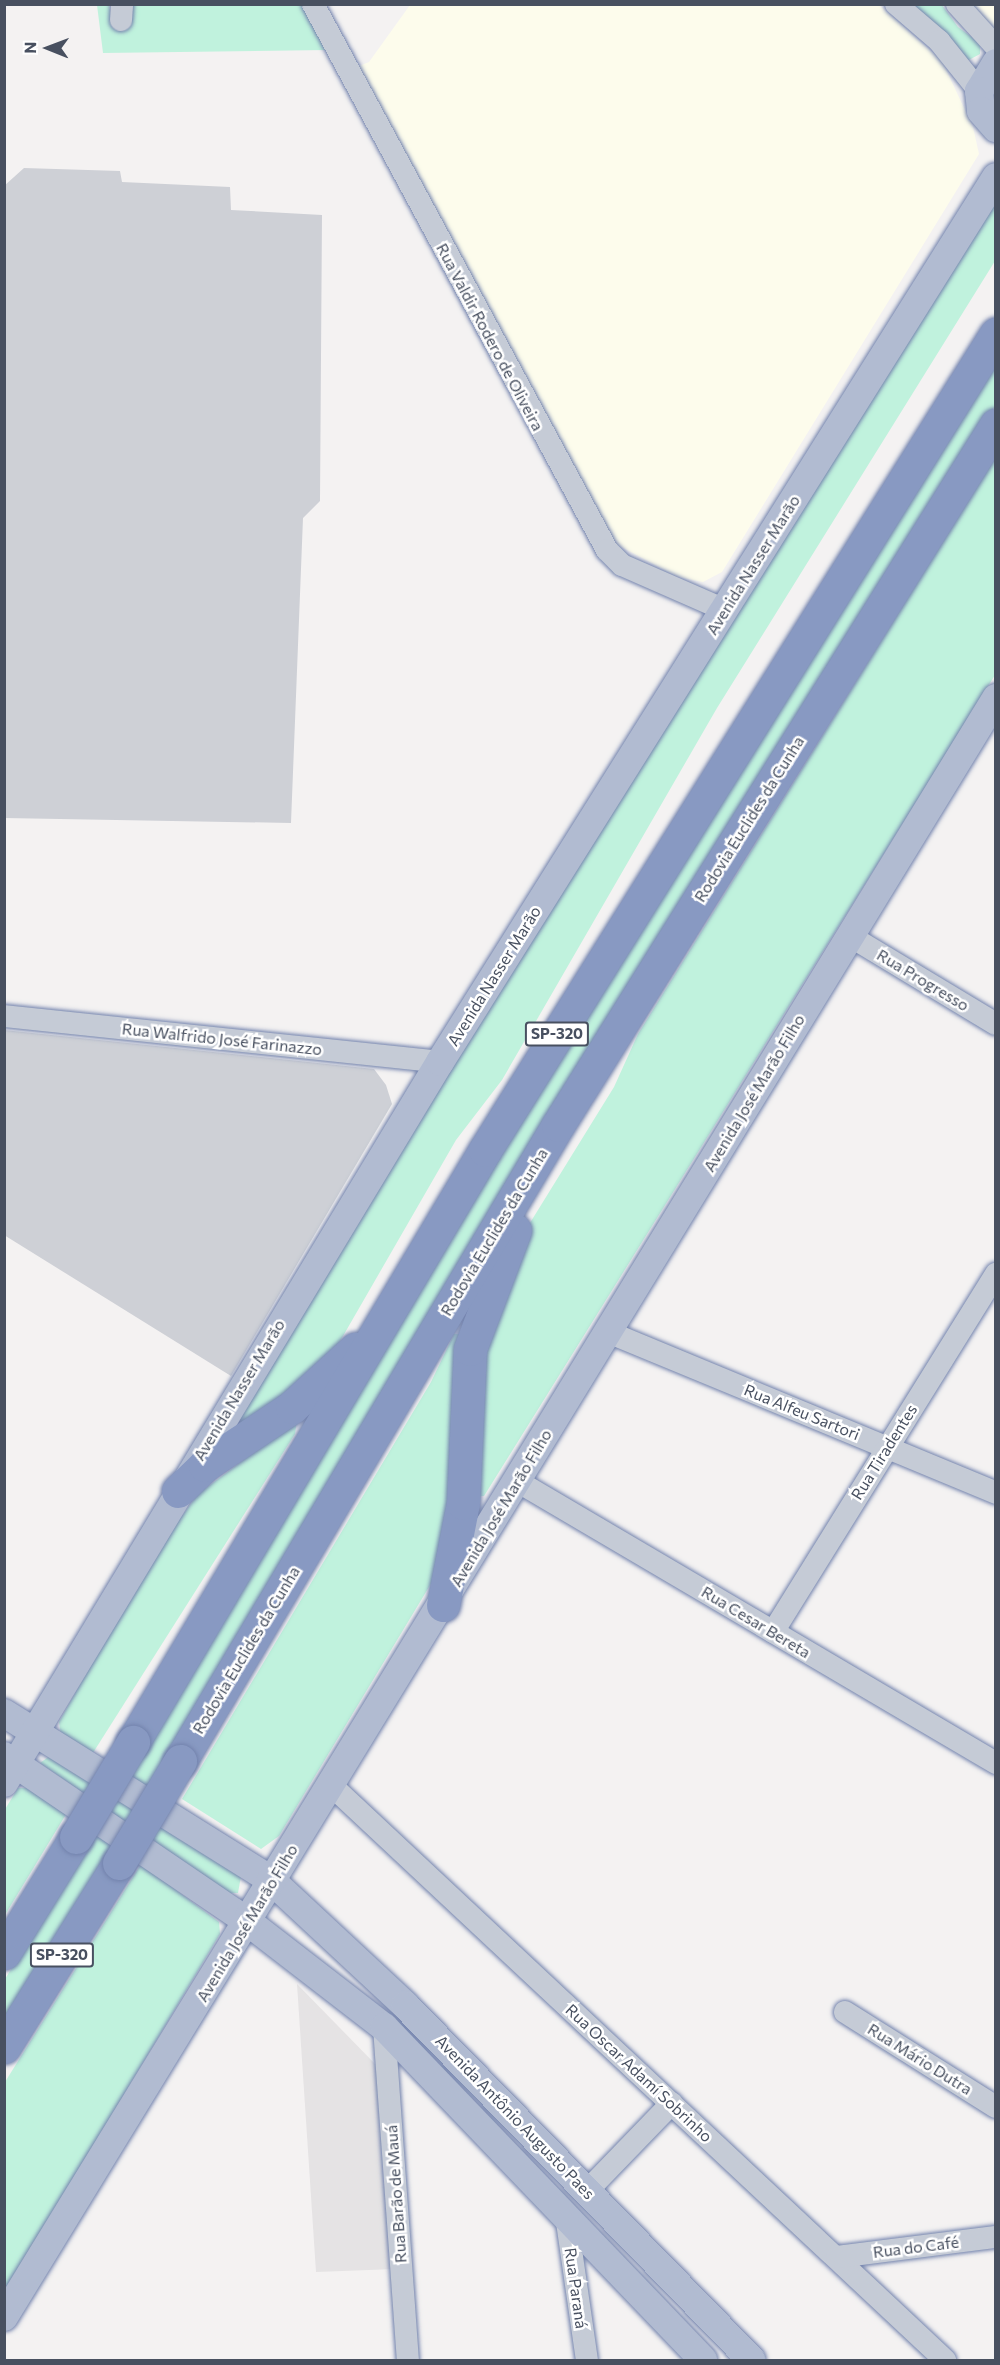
<!DOCTYPE html>
<html>
<head>
<meta charset="utf-8">
<style>
  body { margin:0 }
  #map { position:relative; width:1000px; height:2365px; overflow:hidden; background:#f4f2f2; font-family:Commissioner,sans-serif }
  div>[style] { position:absolute }
  .commercial>* { inset:0; background:#fdfcec }
  .education>* { inset:0; background:#e5e3e4 }
  .green>* { inset:0; background:#c0f2dd }
  .building>* { inset:0; background:#ced0d6 }
  .roads { filter:drop-shadow(0 0 2px #7383ad) drop-shadow(0 0 2px #7383ad) }
  .minor>* { height:22px; margin:-11px; padding:0 11px; transform-origin:11px; border-radius:11px; background:#c5cbd6 }
  .major>* { height:28px; margin:-14px; padding:0 14px; transform-origin:14px; border-radius:14px; background:#b1bbd1 }
  .highway>* { height:33px; margin:-16.5px; padding:0 16.5px; transform-origin:16.5px; border-radius:16.5px; background:#8899c2 }
  .bridges { filter:drop-shadow(0 0 2px #7383ad) drop-shadow(0 0 2px #7383ad) }
  .highway-bridge>* { height:33px; margin:-16.5px; padding:0 16.5px; transform-origin:16.5px; border-radius:16.5px; background:#8899c2 }
  span { translate:-50% -50%; white-space:nowrap; text-align:center; line-height:1.15; -webkit-text-stroke:5px #fff; paint-order:stroke }
  .shield-label span { padding:2px 4px; background:#fff; border:2px solid; border-radius:4px; -webkit-text-stroke-width:0 }
  .shield-label { font-size:15px; color:#485060; font-weight:700 }
  .street-label { font-size:16px; color:#485060 }
  .frame { position:absolute; inset:0; border:6px solid #485060; pointer-events:none }
  .north { position:absolute; left:18px; top:18px; width:60px; height:60px; -webkit-text-stroke:4px #fff; paint-order:stroke; rotate:271deg; font-size:16px; font-weight:700; line-height:24px; text-align:center; color:#485060 }
  .north::after { content:''; display:block; margin:auto; width:21px; height:27px; background:#485060; clip-path:polygon(50% 0,100% 100%,50% 72%,0 100%) }
</style>
</head>
<body>
<div id="map">
  <div class="commercial">
    <i style="clip-path:polygon(410px 5px,879px 5px,942px 61px,973px 127px,979px 154px,722px 572px,703px 582px,678px 577px,612px 542px,354px 68px,369px 62px)"></i>
    <i style="clip-path:polygon(972px 5px,995px 5px,995px 32px)"></i>
  </div>
  <div class="education">
    <i style="clip-path:polygon(297px 1984px,381px 2070px,395px 2269px,316px 2272px)"></i>
  </div>
  <div class="green">
    <i style="clip-path:polygon(97px 5px,109px 5px,113px 24px,131px 5px,303px 5px,327px 50px,103px 53px)"></i>
    <i style="clip-path:polygon(909px 5px,942px 5px,958px 27px,980px 43px,980px 54px,967px 61px)"></i>
    <i style="clip-path:polygon(995px 191px,995px 261px,717px 708px,502px 1080px,456px 1140px,339px 1343px,290px 1402px,233px 1434px,277px 1343px)"></i>
    <i style="clip-path:polygon(995px 349px,995px 406px,148px 1792px,126px 1780px,389px 1328px)"></i>
    <i style="clip-path:polygon(995px 457px,995px 675px,484px 1496px,475px 1496px,477px 1348px,525px 1231px,614px 1087px,638px 1034px)"></i>
    <i style="clip-path:polygon(454px 1334px,463px 1334px,451px 1507px,432px 1582px,279px 1836px,261px 1849px,182px 1799px,431px 1382px)"></i>
    <i style="clip-path:polygon(297px 1420px,295px 1434px,91px 1756px,61px 1736px,59px 1722px,147px 1564px,198px 1494px)"></i>
    <i style="clip-path:polygon(51px 1755px,241px 1876px,238px 1893px,228px 1893px,40px 1763px)"></i>
    <i style="clip-path:polygon(18px 1788px,29px 1788px,68px 1811px,5px 1915px,4px 1811px)"></i>
    <i style="clip-path:polygon(97px 1832px,115px 1845px,5px 2023px,5px 1979px)"></i>
    <i style="clip-path:polygon(141px 1864px,219px 1922px,220px 1934px,5px 2293px,5px 2082px)"></i>
  </div>
  <div class="building">
    <i style="clip-path:polygon(24px 168px,120px 171px,122px 182px,230px 187px,231px 210px,322px 215px,320px 501px,303px 518px,291px 823px,4px 818px,4px 186px)"></i>
    <i style="clip-path:polygon(4px 1030px,374px 1069px,386px 1085px,392px 1104px,231px 1376px,4px 1235px)"></i>
  </div>
  <div class="roads">
    <div class="minor">
      <i style="left:313px;top:4px;width:620px;rotate:61.7deg"></i>
      <i style="left:607px;top:550px;width:21px;rotate:45deg"></i>
      <i style="left:622px;top:565px;width:112px;rotate:23.6deg"></i>
      <i style="left:896px;top:4px;width:57px;rotate:40.7deg"></i>
      <i style="left:939px;top:41px;width:64px;rotate:51.3deg"></i>
      <i style="left:957px;top:4px;width:58px;rotate:47.8deg"></i>
      <i style="left:121px;top:20px;width:16px;rotate:-86deg"></i>
      <i style="left:850px;top:936px;width:170px;rotate:31.1deg"></i>
      <i style="left:4px;top:1016px;width:438px;rotate:6deg"></i>
      <i style="left:608px;top:1332px;width:420px;rotate:22.5deg"></i>
      <i style="left:517px;top:1481px;width:556px;rotate:30.49deg"></i>
      <i style="left:773px;top:1632px;width:422px;rotate:-58.1deg"></i>
      <i style="left:332px;top:1786px;width:840px;rotate:43.12deg"></i>
      <i style="left:845px;top:2012px;width:178px;rotate:32.2deg"></i>
      <i style="left:384px;top:2027px;width:334px;rotate:85.9deg"></i>
      <i style="left:587px;top:2191px;width:122px;rotate:-46deg"></i>
      <i style="left:566px;top:2215px;width:147px;rotate:81.8deg"></i>
      <i style="left:837px;top:2257px;width:160px;rotate:-7.2deg"></i>
    </div>
    <div class="major">
      <i style="left:996px;top:63px;width:33px;rotate:121deg"></i>
      <i style="left:979px;top:91px;width:20px;rotate:84deg"></i>
      <i style="left:981px;top:111px;width:23px;rotate:49deg"></i>
      <i style="left:4px;top:1713px;width:315px;rotate:32deg"></i>
      <i style="left:271px;top:1880px;width:183px;rotate:43deg"></i>
      <i style="left:405px;top:2005px;width:496px;rotate:45.7deg"></i>
      <i style="left:4px;top:1756px;width:295px;rotate:34.2deg"></i>
      <i style="left:248px;top:1922px;width:172px;rotate:37.7deg"></i>
      <i style="left:384px;top:2027px;width:461px;rotate:46.2deg"></i>
      <i style="left:4px;top:1783px;width:843px;rotate:-58.84deg"></i>
      <i style="left:440px;top:1062px;width:1045px;rotate:-57.86deg"></i>
      <i style="left:4px;top:2317px;width:1899px;rotate:-58.5deg"></i>
    </div>
    <div class="highway">
      <i style="left:178px;top:1491px;width:37px;rotate:-44deg"></i>
      <i style="left:205px;top:1465px;width:105px;rotate:-33.7deg"></i>
      <i style="left:292px;top:1407px;width:86px;rotate:-42.6deg"></i>
      <i style="left:443px;top:1605px;width:104px;rotate:-78.9deg"></i>
      <i style="left:463px;top:1503px;width:154px;rotate:-87.4deg"></i>
      <i style="left:470px;top:1349px;width:127px;rotate:-69.3deg"></i>
      <i style="left:133px;top:1742px;width:689px;rotate:-59.26deg"></i>
      <i style="left:485px;top:1150px;width:963px;rotate:-57.94deg"></i>
      <i style="left:180px;top:1761px;width:740px;rotate:-59.28deg"></i>
      <i style="left:558px;top:1125px;width:826px;rotate:-57.97deg"></i>
      <i style="left:4px;top:1953px;width:137px;rotate:-58.2deg"></i>
      <i style="left:4px;top:2047px;width:217px;rotate:-58deg"></i>
    </div>
  </div>
  <div class="bridges">
    <div class="highway-bridge">
      <i style="left:76px;top:1837px;width:111px;rotate:-59deg"></i>
      <i style="left:119px;top:1863px;width:119px;rotate:-59.1deg"></i>
    </div>
  </div>
  <div class="shield-label">
    <span style="left:557px;top:1034px">SP-320</span>
    <span style="left:62px;top:1955px">SP-320</span>
  </div>
  <div class="street-label">
    <span style="left:490px;top:337px;rotate:62deg">Rua Valdir Rodero de Oliveira</span>
    <span style="left:753px;top:565px;rotate:-58deg">Avenida Nasser Marão</span>
    <span style="left:749px;top:819px;rotate:-58deg">Rodovia Euclides da Cunha</span>
    <span style="left:494px;top:976px;rotate:-58deg">Avenida Nasser Marão</span>
    <span style="left:923px;top:980px;rotate:31deg">Rua Progresso</span>
    <span style="left:222px;top:1039px;rotate:6deg">Rua Walfrido José Farinazzo</span>
    <span style="left:754px;top:1093px;rotate:-59deg">Avenida José Marão Filho</span>
    <span style="left:494px;top:1232px;rotate:-59deg">Rodovia Euclides da Cunha</span>
    <span style="left:239px;top:1390px;rotate:-59deg">Avenida Nasser Marão</span>
    <span style="left:802px;top:1412px;rotate:22deg">Rua Alfeu Sartori</span>
    <span style="left:884px;top:1452px;rotate:-58deg">Rua Tiradentes</span>
    <span style="left:501px;top:1508px;rotate:-59deg">Avenida José Marão Filho</span>
    <span style="left:756px;top:1622px;rotate:31deg">Rua Cesar Bereta</span>
    <span style="left:246px;top:1650px;rotate:-59deg">Rodovia Euclides da Cunha</span>
    <span style="left:247px;top:1923px;rotate:-59deg">Avenida José Marão Filho</span>
    <span style="left:920px;top:2059px;rotate:32deg">Rua Mário Dutra</span>
    <span style="left:639px;top:2073px;rotate:43deg">Rua Oscar Adamí Sobrinho</span>
    <span style="left:515px;top:2117px;rotate:46deg">Avenida Antônio Augusto Paes</span>
    <span style="left:396px;top:2194px;rotate:-94deg">Rua Barão de Mauá</span>
    <span style="left:916px;top:2247px;rotate:-7deg">Rua do Café</span>
    <span style="left:576px;top:2288px;rotate:82deg">Rua Paraná</span>
  </div>
  <div class="frame"></div>
  <div class="north">N</div>
</div>
</body>
</html>
